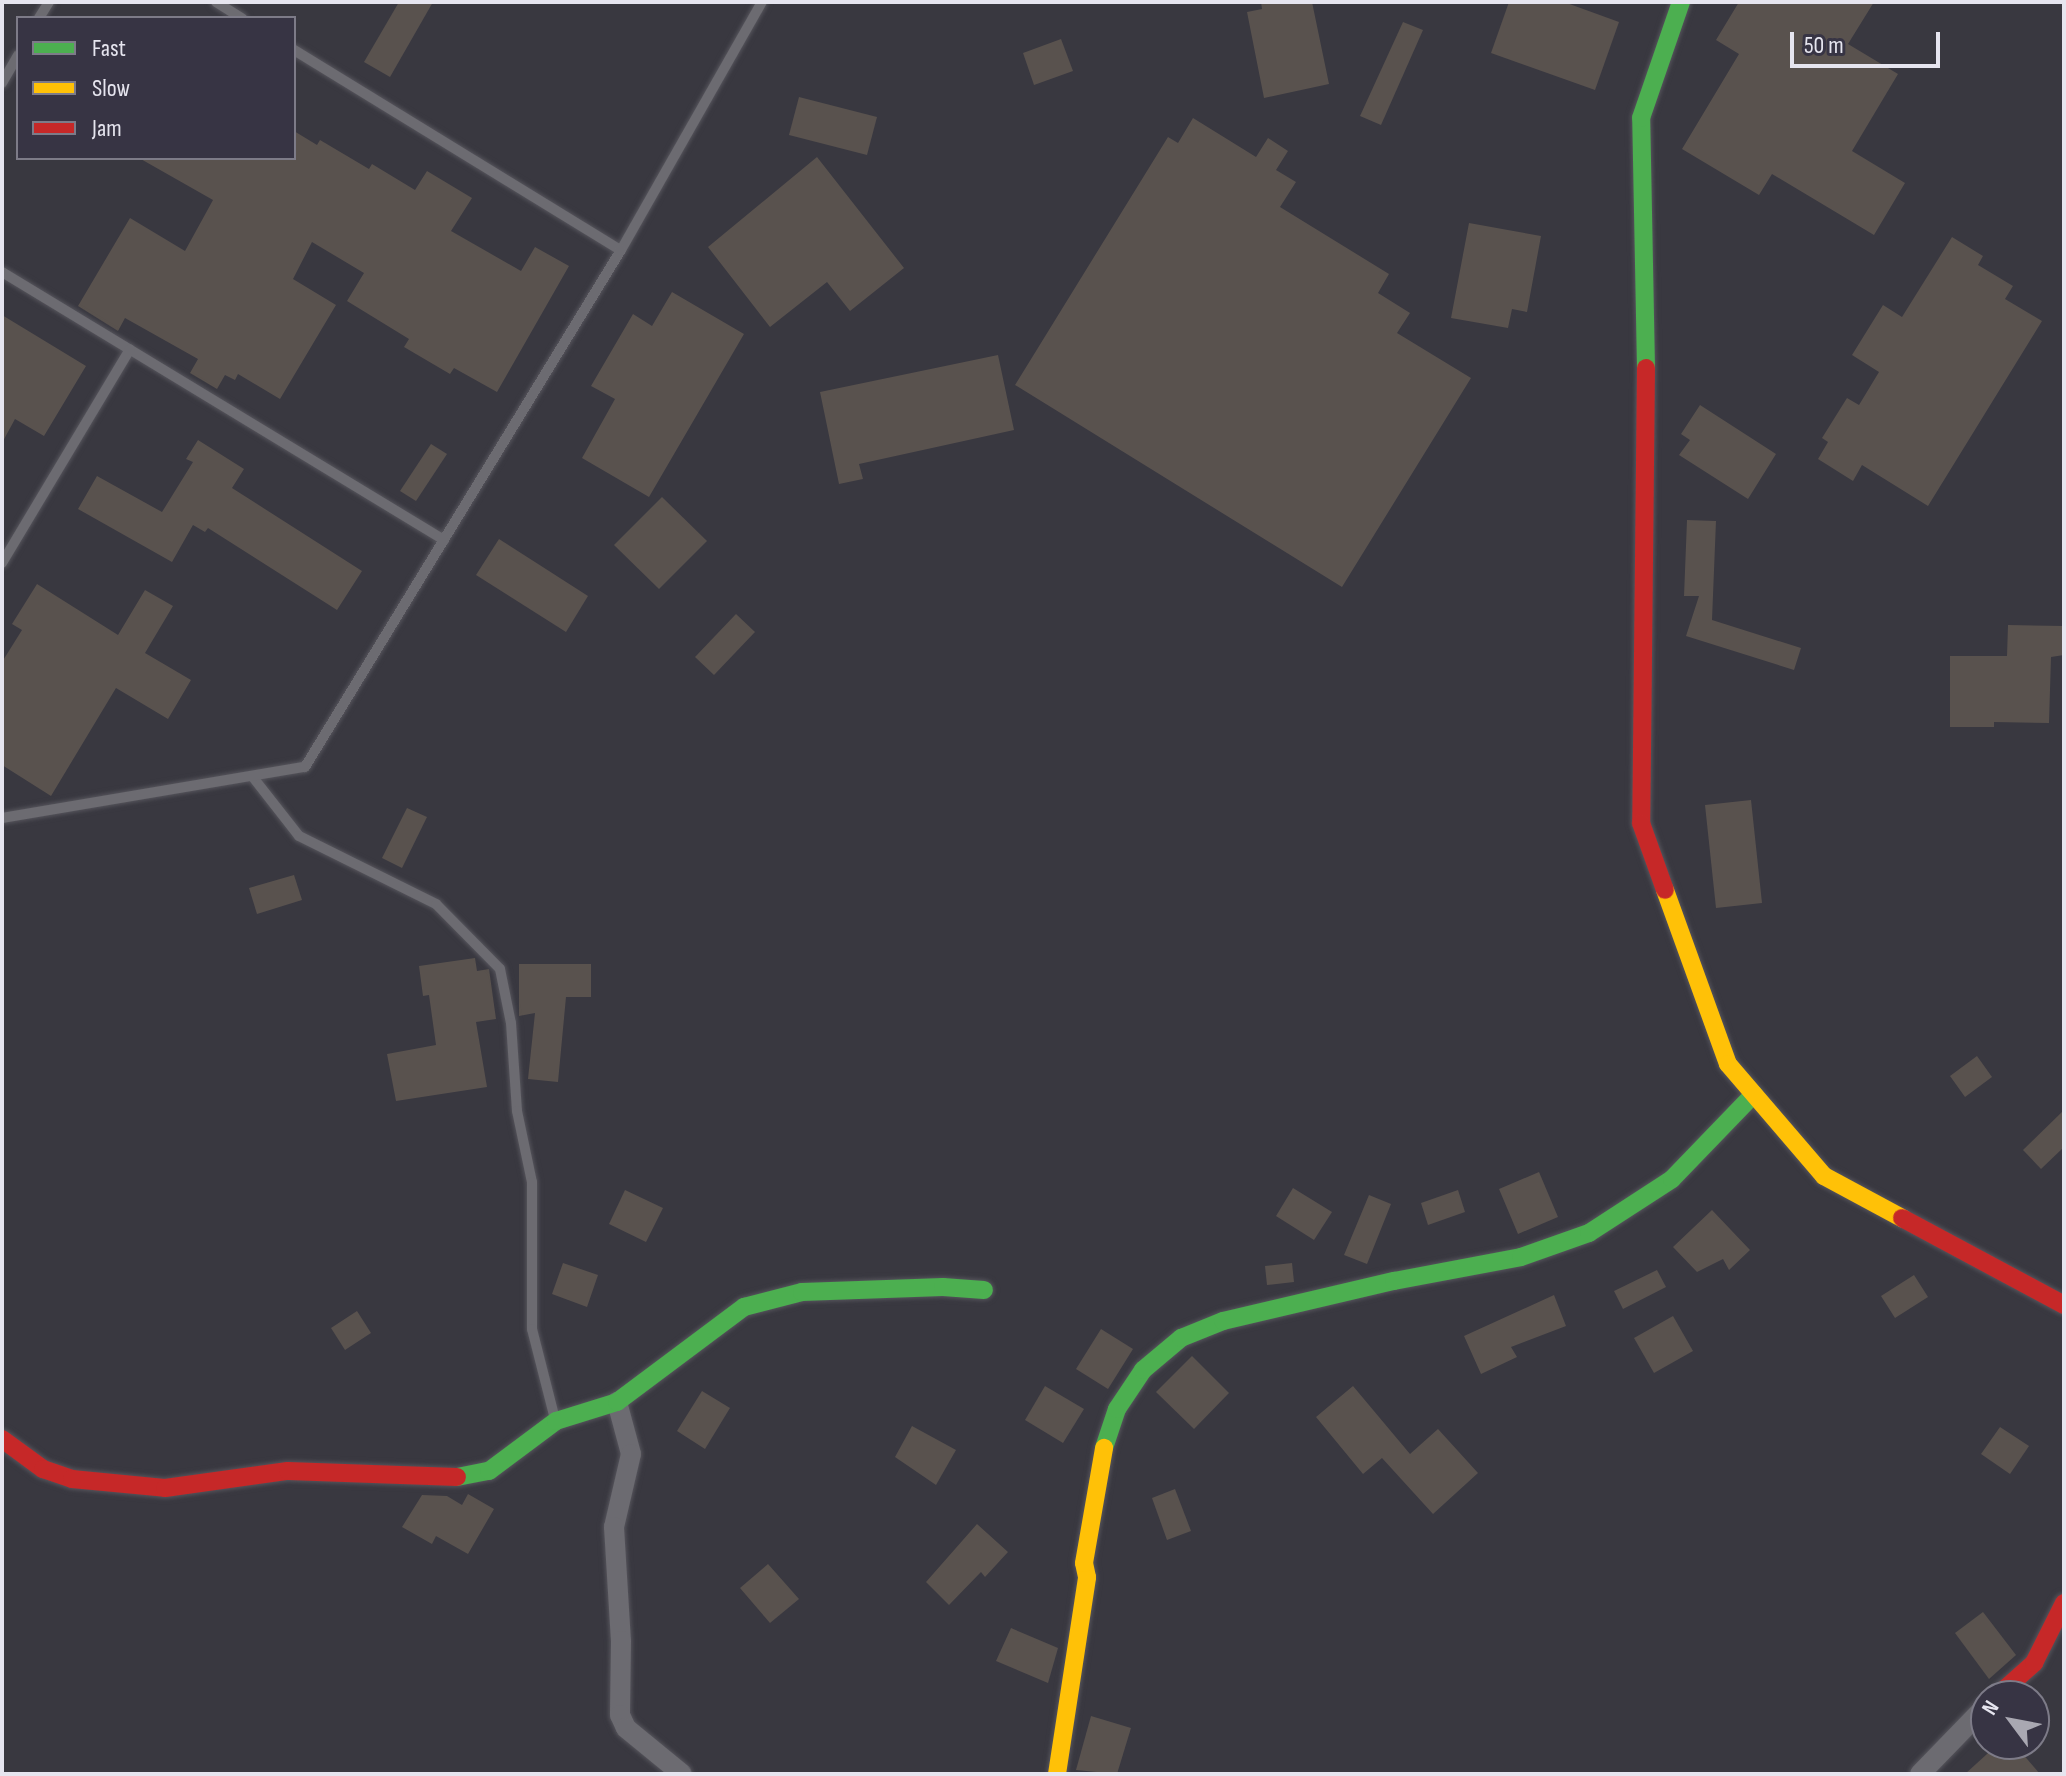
<!DOCTYPE html>
<html>
<head>
<meta charset="utf-8">
<style>
  body { margin:0 }
  #map { position:relative; width:2066px; height:1776px; overflow:hidden; background:#393840; font-family:"Sofia Sans Condensed",sans-serif }
  div>[style] { position:absolute }
  .building>* { inset:0; background:#59524e }
  .roads { filter:drop-shadow(0 0 2px #55545b) drop-shadow(0 0 2px #55545b) }
  .lane>* { height:10px; margin:-5px; padding:0 5px; transform-origin:5px; border-radius:5px; background:#6c6b71 }
  .street>* { height:20px; margin:-10px; padding:0 10px; transform-origin:10px; border-radius:10px; background:#6c6b71 }
  .fast>* { height:18px; margin:-9px; padding:0 9px; transform-origin:9px; border-radius:9px; background:#4caf50 }
  .slow>* { height:18px; margin:-9px; padding:0 9px; transform-origin:9px; border-radius:9px; background:#ffc107 }
  .jam>* { height:18px; margin:-9px; padding:0 9px; transform-origin:9px; border-radius:9px; background:#c62828 }
  span { translate:-50% -50%; white-space:nowrap; text-align:center; line-height:1.15; -webkit-text-stroke:7px #373444; paint-order:stroke }
  .frame { position:absolute; inset:0; border:4px solid #e6e5ef; pointer-events:none }
  .legend { position:absolute; left:16px; top:16px; width:280px; height:144px; box-sizing:border-box; background:#373444; border:2px solid #7d7b88; margin:0; padding:10px 14px; list-style:none; font-size:24px; color:#e6e5ef }
  .legend li { display:flex; align-items:center; gap:16px; height:40px }
  .legend b { width:40px; border:2px solid #7d7b88 }
  .north { position:absolute; left:1970px; top:1680px; width:80px; height:80px; box-sizing:border-box; background:#373444; border:2px solid #7d7b88; border-radius:50%; rotate:302deg; font-size:22px; font-weight:700; line-height:32px; text-align:center; color:#e6e5ef }
  .north::after { content:''; display:block; margin:auto; width:28px; height:36px; background:#a9a8b2; clip-path:polygon(50% 0,100% 100%,50% 72%,0 100%) }
  .scale { position:absolute; left:1790px; top:32px; width:150px; height:36px; box-sizing:border-box; border:4px solid #e6e5ef; border-top:0; padding-left:10px; font-size:24px; line-height:28px; white-space:nowrap; color:#e6e5ef; -webkit-text-stroke:6px #373444; paint-order:stroke }
</style>
</head>
<body>
<div id="map">
  <div class="building">
    <i style="clip-path:polygon(399px 2px,433px 2px,390px 77px,364px 62px)"></i>
    <i style="clip-path:polygon(1261px 2px,1312px 2px,1329px 84px,1264px 98px,1247px 12px,1262px 9px)"></i>
    <i style="clip-path:polygon(1509px 2px,1564px 2px,1619px 22px,1595px 90px,1491px 53px)"></i>
    <i style="clip-path:polygon(1739px 2px,1874px 2px,1848px 44px,1898px 74px,1852px 151px,1905px 183px,1874px 235px,1772px 174px,1759px 195px,1682px 149px,1739px 54px,1716px 40px)"></i>
    <i style="clip-path:polygon(1403px 22px,1423px 30px,1381px 125px,1360px 116px)"></i>
    <i style="clip-path:polygon(1061px 39px,1073px 71px,1034px 85px,1023px 53px)"></i>
    <i style="clip-path:polygon(799px 97px,877px 117px,867px 155px,789px 135px)"></i>
    <i style="clip-path:polygon(1193px 118px,1256px 157px,1268px 138px,1288px 151px,1276px 170px,1296px 182px,1280px 207px,1389px 274px,1378px 293px,1410px 313px,1397px 333px,1471px 378px,1342px 587px,1015px 385px,1168px 137px,1178px 143px)"></i>
    <i style="clip-path:polygon(294px 131px,317px 145px,320px 140px,369px 169px,372px 164px,415px 190px,427px 171px,472px 198px,451px 231px,521px 271px,535px 247px,569px 266px,497px 392px,454px 368px,450px 374px,404px 347px,409px 339px,347px 301px,364px 273px,312px 242px,293px 279px,336px 305px,280px 399px,238px 374px,235px 380px,225px 375px,217px 389px,190px 373px,198px 359px,125px 318px,118px 331px,78px 306px,130px 218px,185px 251px,213px 200px,139px 158px,294px 158px)"></i>
    <i style="clip-path:polygon(817px 157px,904px 268px,850px 311px,827px 282px,770px 327px,708px 247px)"></i>
    <i style="clip-path:polygon(1469px 223px,1541px 236px,1527px 312px,1512px 309px,1508px 328px,1451px 318px)"></i>
    <i style="clip-path:polygon(1952px 237px,1983px 256px,1978px 265px,2013px 286px,2005px 299px,2042px 321px,1928px 506px,1862px 465px,1853px 481px,1818px 459px,1828px 442px,1822px 438px,1847px 398px,1859px 405px,1879px 372px,1852px 355px,1883px 305px,1902px 317px)"></i>
    <i style="clip-path:polygon(672px 292px,744px 334px,649px 497px,582px 458px,615px 399px,591px 386px,633px 314px,652px 326px)"></i>
    <i style="clip-path:polygon(2px 315px,86px 366px,44px 436px,15px 419px,2px 443px)"></i>
    <i style="clip-path:polygon(998px 355px,1014px 430px,859px 464px,863px 479px,839px 484px,820px 392px)"></i>
    <i style="clip-path:polygon(1700px 405px,1776px 454px,1748px 499px,1679px 455px,1690px 440px,1681px 434px)"></i>
    <i style="clip-path:polygon(198px 440px,244px 469px,232px 488px,362px 571px,337px 610px,208px 528px,205px 532px,193px 525px,172px 562px,78px 509px,97px 476px,162px 512px,193px 462px,186px 459px)"></i>
    <i style="clip-path:polygon(431px 444px,447px 454px,416px 501px,400px 491px)"></i>
    <i style="clip-path:polygon(662px 497px,707px 541px,659px 589px,614px 545px)"></i>
    <i style="clip-path:polygon(1687px 520px,1716px 521px,1712px 620px,1801px 648px,1794px 670px,1686px 636px,1699px 596px,1684px 596px)"></i>
    <i style="clip-path:polygon(499px 539px,588px 596px,566px 632px,476px 575px)"></i>
    <i style="clip-path:polygon(37px 584px,118px 635px,145px 590px,173px 606px,145px 653px,191px 680px,168px 719px,116px 688px,51px 796px,2px 765px,2px 662px,22px 630px,12px 624px)"></i>
    <i style="clip-path:polygon(736px 614px,755px 632px,714px 675px,695px 657px)"></i>
    <i style="clip-path:polygon(2008px 625px,2064px 626px,2064px 655px,2051px 657px,2049px 723px,1994px 722px,1994px 727px,1950px 727px,1950px 656px,2007px 656px)"></i>
    <i style="clip-path:polygon(1751px 800px,1762px 903px,1716px 908px,1705px 805px)"></i>
    <i style="clip-path:polygon(407px 808px,427px 817px,402px 868px,382px 858px)"></i>
    <i style="clip-path:polygon(294px 875px,302px 900px,257px 914px,249px 888px)"></i>
    <i style="clip-path:polygon(475px 958px,477px 971px,489px 969px,496px 1019px,476px 1022px,487px 1087px,396px 1101px,387px 1054px,436px 1045px,429px 995px,423px 996px,419px 966px)"></i>
    <i style="clip-path:polygon(519px 964px,591px 964px,591px 997px,566px 997px,558px 1082px,528px 1079px,535px 1013px,519px 1016px)"></i>
    <i style="clip-path:polygon(1977px 1056px,1992px 1077px,1965px 1097px,1950px 1076px)"></i>
    <i style="clip-path:polygon(2064px 1110px,2064px 1147px,2041px 1169px,2023px 1150px)"></i>
    <i style="clip-path:polygon(1539px 1172px,1558px 1217px,1518px 1234px,1499px 1189px)"></i>
    <i style="clip-path:polygon(1293px 1188px,1332px 1212px,1314px 1240px,1276px 1216px)"></i>
    <i style="clip-path:polygon(625px 1190px,663px 1208px,646px 1242px,609px 1224px)"></i>
    <i style="clip-path:polygon(1458px 1190px,1465px 1212px,1428px 1225px,1421px 1203px)"></i>
    <i style="clip-path:polygon(1369px 1195px,1391px 1204px,1367px 1264px,1344px 1255px)"></i>
    <i style="clip-path:polygon(1712px 1210px,1750px 1250px,1729px 1270px,1723px 1259px,1697px 1272px,1673px 1247px)"></i>
    <i style="clip-path:polygon(563px 1263px,598px 1275px,587px 1307px,552px 1294px)"></i>
    <i style="clip-path:polygon(1292px 1263px,1294px 1282px,1267px 1285px,1265px 1266px)"></i>
    <i style="clip-path:polygon(1657px 1270px,1666px 1287px,1623px 1309px,1614px 1291px)"></i>
    <i style="clip-path:polygon(1914px 1275px,1928px 1297px,1895px 1318px,1881px 1296px)"></i>
    <i style="clip-path:polygon(1554px 1295px,1566px 1326px,1511px 1347px,1517px 1357px,1481px 1374px,1464px 1336px)"></i>
    <i style="clip-path:polygon(357px 1311px,371px 1333px,345px 1350px,331px 1328px)"></i>
    <i style="clip-path:polygon(1673px 1316px,1693px 1351px,1654px 1373px,1634px 1338px)"></i>
    <i style="clip-path:polygon(1101px 1329px,1133px 1349px,1108px 1389px,1076px 1369px)"></i>
    <i style="clip-path:polygon(1192px 1356px,1229px 1393px,1194px 1429px,1156px 1392px)"></i>
    <i style="clip-path:polygon(1045px 1386px,1084px 1409px,1063px 1443px,1025px 1420px)"></i>
    <i style="clip-path:polygon(1353px 1386px,1410px 1454px,1438px 1429px,1478px 1473px,1433px 1514px,1382px 1458px,1363px 1474px,1316px 1417px)"></i>
    <i style="clip-path:polygon(702px 1391px,730px 1408px,705px 1449px,677px 1431px)"></i>
    <i style="clip-path:polygon(912px 1426px,956px 1450px,936px 1485px,895px 1457px)"></i>
    <i style="clip-path:polygon(2000px 1427px,2029px 1446px,2010px 1474px,1981px 1454px)"></i>
    <i style="clip-path:polygon(1175px 1489px,1191px 1531px,1167px 1540px,1152px 1498px)"></i>
    <i style="clip-path:polygon(468px 1494px,494px 1509px,468px 1554px,436px 1536px,432px 1544px,402px 1527px,422px 1495px,447px 1496px,462px 1505px)"></i>
    <i style="clip-path:polygon(977px 1524px,1008px 1552px,985px 1577px,981px 1572px,949px 1605px,926px 1582px)"></i>
    <i style="clip-path:polygon(768px 1564px,799px 1599px,770px 1623px,740px 1588px)"></i>
    <i style="clip-path:polygon(1983px 1612px,2016px 1655px,1989px 1679px,1955px 1633px)"></i>
    <i style="clip-path:polygon(1011px 1628px,1058px 1648px,1048px 1683px,996px 1661px)"></i>
    <i style="clip-path:polygon(1091px 1716px,1131px 1728px,1117px 1774px,1076px 1770px)"></i>
    <i style="clip-path:polygon(1998px 1744px,2014px 1744px,2040px 1774px,1965px 1774px)"></i>
  </div>
  <div class="roads">
    <div class="lane">
      <i style="left:216px;top:2px;width:31px;rotate:32deg"></i>
      <i style="left:39px;top:18px;width:19px;rotate:-58deg"></i>
      <i style="left:294px;top:50px;width:383px;rotate:31.5deg"></i>
      <i style="left:621px;top:250px;width:285px;rotate:-60.4deg"></i>
      <i style="left:2px;top:83px;width:32px;rotate:-60deg"></i>
      <i style="left:2px;top:272px;width:517px;rotate:31.23deg"></i>
      <i style="left:2px;top:563px;width:249px;rotate:-59.1deg"></i>
      <i style="left:252px;top:776px;width:76px;rotate:51.9deg"></i>
      <i style="left:299px;top:836px;width:153px;rotate:26.4deg"></i>
      <i style="left:436px;top:904px;width:91px;rotate:45.4deg"></i>
      <i style="left:500px;top:969px;width:55px;rotate:78.5deg"></i>
      <i style="left:511px;top:1023px;width:88px;rotate:86.1deg"></i>
      <i style="left:517px;top:1111px;width:73px;rotate:78.1deg"></i>
      <i style="left:532px;top:1182px;width:147px;rotate:90deg"></i>
      <i style="left:532px;top:1329px;width:93px;rotate:75.7deg"></i>
      <i style="left:2px;top:818px;width:307px;rotate:-9.6deg"></i>
      <i style="left:305px;top:767px;width:606px;rotate:-58.57deg"></i>
    </div>
    <div class="street">
      <i style="left:617px;top:1402px;width:54px;rotate:74.9deg"></i>
      <i style="left:631px;top:1454px;width:75px;rotate:103.1deg"></i>
      <i style="left:614px;top:1527px;width:114px;rotate:86.5deg"></i>
      <i style="left:621px;top:1641px;width:74px;rotate:90.8deg"></i>
      <i style="left:620px;top:1715px;width:14px;rotate:65deg"></i>
      <i style="left:626px;top:1728px;width:72px;rotate:39.4deg"></i>
      <i style="left:1920px;top:1774px;width:95px;rotate:-45.9deg"></i>
    </div>
    <div class="fast">
      <i style="left:1646px;top:368px;width:250px;rotate:-91.1deg"></i>
      <i style="left:1641px;top:118px;width:123px;rotate:-71deg"></i>
      <i style="left:1104px;top:1448px;width:41px;rotate:-71.6deg"></i>
      <i style="left:1117px;top:1409px;width:47px;rotate:-56.3deg"></i>
      <i style="left:1143px;top:1370px;width:50px;rotate:-40.1deg"></i>
      <i style="left:1181px;top:1338px;width:45px;rotate:-22deg"></i>
      <i style="left:1223px;top:1321px;width:176px;rotate:-13.2deg"></i>
      <i style="left:1394px;top:1281px;width:129px;rotate:-10.7deg"></i>
      <i style="left:1521px;top:1257px;width:72px;rotate:-19.4deg"></i>
      <i style="left:1589px;top:1233px;width:99px;rotate:-33deg"></i>
      <i style="left:1672px;top:1179px;width:118px;rotate:-46deg"></i>
      <i style="left:457px;top:1477px;width:33px;rotate:-11deg"></i>
      <i style="left:489px;top:1471px;width:84px;rotate:-36.7deg"></i>
      <i style="left:556px;top:1421px;width:64px;rotate:-17.3deg"></i>
      <i style="left:617px;top:1402px;width:159px;rotate:-36.8deg"></i>
      <i style="left:744px;top:1307px;width:60px;rotate:-14.5deg"></i>
      <i style="left:802px;top:1292px;width:141px;rotate:-2deg"></i>
      <i style="left:943px;top:1287px;width:41px;rotate:4.2deg"></i>
    </div>
    <div class="slow">
      <i style="left:1665px;top:890px;width:185px;rotate:70.1deg"></i>
      <i style="left:1728px;top:1064px;width:148px;rotate:49.4deg"></i>
      <i style="left:1824px;top:1176px;width:89px;rotate:28.3deg"></i>
      <i style="left:1057px;top:1774px;width:199px;rotate:-81.3deg"></i>
      <i style="left:1087px;top:1577px;width:14px;rotate:-102deg"></i>
      <i style="left:1084px;top:1563px;width:117px;rotate:-80.1deg"></i>
    </div>
    <div class="jam">
      <i style="left:1646px;top:368px;width:455px;rotate:90.6deg"></i>
      <i style="left:1641px;top:823px;width:71px;rotate:70.3deg"></i>
      <i style="left:1902px;top:1218px;width:184px;rotate:28.2deg"></i>
      <i style="left:2px;top:1439px;width:51px;rotate:36.2deg"></i>
      <i style="left:43px;top:1469px;width:31px;rotate:19deg"></i>
      <i style="left:72px;top:1479px;width:93px;rotate:5.5deg"></i>
      <i style="left:165px;top:1488px;width:124px;rotate:-7.9deg"></i>
      <i style="left:288px;top:1471px;width:169px;rotate:2deg"></i>
      <i style="left:1997px;top:1696px;width:50px;rotate:-41.7deg"></i>
      <i style="left:2034px;top:1663px;width:67px;rotate:-63.4deg"></i>
    </div>
  </div>
  <div class="frame"></div>
  <ul class="legend">
  <li><b style="height:10px;background:#4caf50"></b>Fast</li>
  <li><b style="height:10px;background:#ffc107"></b>Slow</li>
  <li><b style="height:10px;background:#c62828"></b>Jam</li>
  </ul>
  <div class="north">N</div>
  <div class="scale">50 m</div>
</div>
</body>
</html>
